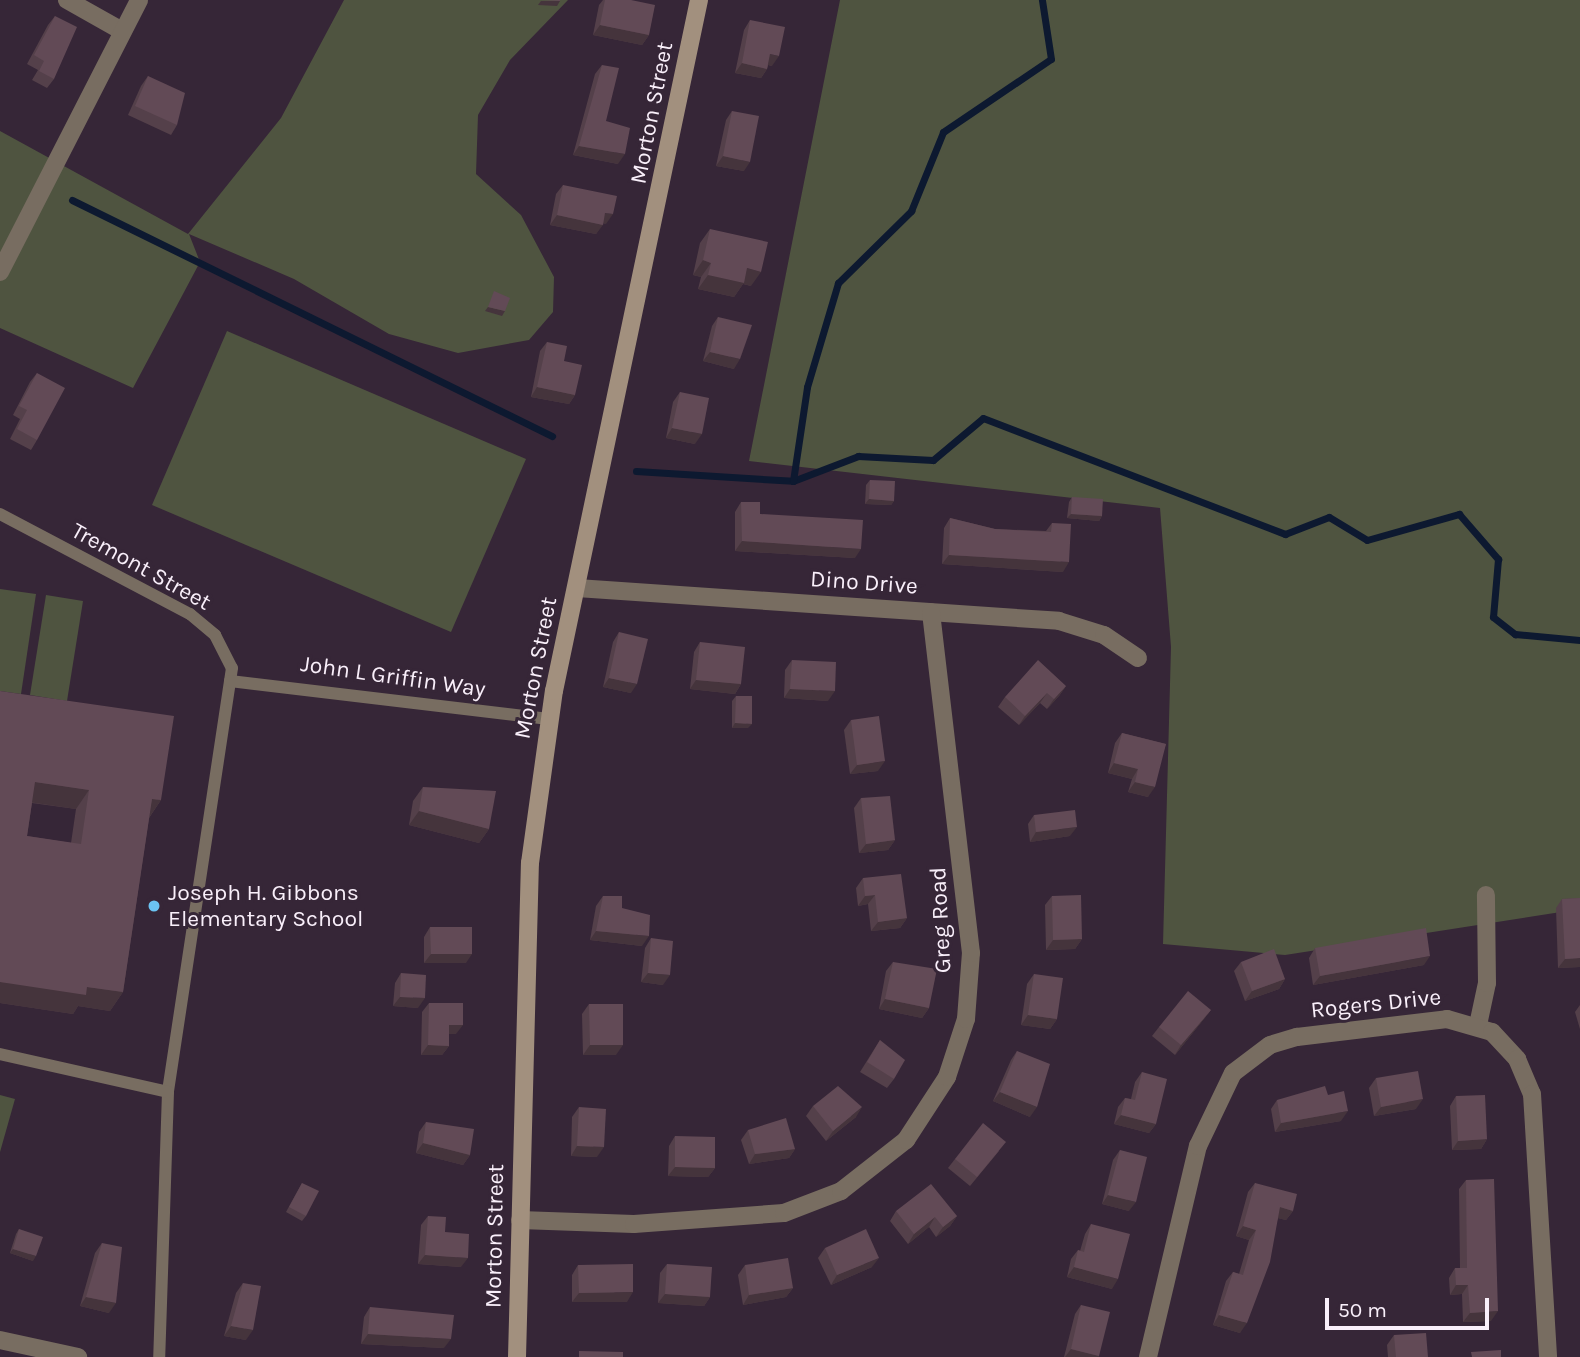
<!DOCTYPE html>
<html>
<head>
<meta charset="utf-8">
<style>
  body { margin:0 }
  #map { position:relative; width:1580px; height:1357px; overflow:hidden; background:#362637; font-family:Karla,sans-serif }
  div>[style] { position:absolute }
  .green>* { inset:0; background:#4f5440 }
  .stream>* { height:7px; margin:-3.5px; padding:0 3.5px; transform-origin:3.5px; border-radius:3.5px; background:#0d1930 }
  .lane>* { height:12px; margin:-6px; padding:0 6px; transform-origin:6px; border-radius:6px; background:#786d61 }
  .street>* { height:18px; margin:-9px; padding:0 9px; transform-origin:9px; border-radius:9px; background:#786d61 }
  .secondary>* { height:18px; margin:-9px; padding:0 9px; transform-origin:9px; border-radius:9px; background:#a2907e }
  .wall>* { inset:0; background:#54404a }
  .shaded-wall>* { inset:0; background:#45343c }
  .building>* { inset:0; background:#624a56 }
  .dots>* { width:19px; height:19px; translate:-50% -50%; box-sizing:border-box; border:4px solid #362637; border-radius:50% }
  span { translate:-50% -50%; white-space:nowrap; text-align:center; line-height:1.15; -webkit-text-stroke:6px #362637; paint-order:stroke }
  .street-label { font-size:23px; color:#f9effa }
  .poi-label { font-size:23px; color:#f9effa }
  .left { translate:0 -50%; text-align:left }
  .scale { position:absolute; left:1325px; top:1298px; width:164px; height:32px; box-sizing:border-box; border:4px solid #f9effa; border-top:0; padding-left:9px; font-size:21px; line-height:24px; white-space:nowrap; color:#f9effa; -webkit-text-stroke:5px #362637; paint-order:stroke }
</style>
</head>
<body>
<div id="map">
  <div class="green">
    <i style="clip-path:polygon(344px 0,568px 0,510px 60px,478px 115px,476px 174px,521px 215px,554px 277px,553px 312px,529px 340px,458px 353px,389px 334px,294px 279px,189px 234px,200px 262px,133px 388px,0 328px,0 131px,188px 234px,281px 118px)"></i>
    <i style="clip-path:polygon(840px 0,1580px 0,1580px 909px,1285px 955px,1163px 944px,1171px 647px,1160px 508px,749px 461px)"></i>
    <i style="clip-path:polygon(227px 331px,526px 459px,451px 632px,152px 505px)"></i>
    <i style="clip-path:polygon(0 589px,36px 594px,21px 694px,0 691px)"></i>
    <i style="clip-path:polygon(46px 595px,83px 601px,67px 701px,30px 695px)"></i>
    <i style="clip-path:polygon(0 1095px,15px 1099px,0 1152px)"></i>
  </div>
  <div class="stream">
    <i style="left:72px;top:200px;width:535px;rotate:26.18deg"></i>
    <i style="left:636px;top:471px;width:157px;rotate:3.6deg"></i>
    <i style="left:793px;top:481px;width:70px;rotate:-21deg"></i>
    <i style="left:858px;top:456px;width:75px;rotate:3.1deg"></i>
    <i style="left:933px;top:460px;width:65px;rotate:-40deg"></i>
    <i style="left:983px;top:418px;width:324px;rotate:21deg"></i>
    <i style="left:1285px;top:534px;width:47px;rotate:-21.1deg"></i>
    <i style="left:1329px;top:517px;width:44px;rotate:31.2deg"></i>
    <i style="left:1367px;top:540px;width:96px;rotate:-15.8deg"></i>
    <i style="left:1459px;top:514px;width:60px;rotate:49.1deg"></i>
    <i style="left:1498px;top:559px;width:58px;rotate:94.9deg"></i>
    <i style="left:1493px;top:617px;width:28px;rotate:38deg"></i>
    <i style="left:1515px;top:634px;width:65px;rotate:5.3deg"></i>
    <i style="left:793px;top:481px;width:95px;rotate:-81.5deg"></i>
    <i style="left:807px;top:387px;width:109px;rotate:-73.4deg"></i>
    <i style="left:838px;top:283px;width:103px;rotate:-44.6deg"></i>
    <i style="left:911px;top:211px;width:85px;rotate:-67.9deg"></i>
    <i style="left:943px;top:132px;width:130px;rotate:-34.1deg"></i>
    <i style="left:1051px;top:59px;width:60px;rotate:-98.7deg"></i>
  </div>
  <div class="lane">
    <i style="left:0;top:514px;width:215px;rotate:27.8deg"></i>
    <i style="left:190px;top:614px;width:33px;rotate:40deg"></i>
    <i style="left:215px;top:635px;width:37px;rotate:63deg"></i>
    <i style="left:232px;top:668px;width:429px;rotate:98.6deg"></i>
    <i style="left:168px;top:1092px;width:265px;rotate:91.9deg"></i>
    <i style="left:230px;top:681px;width:321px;rotate:6.8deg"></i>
    <i style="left:0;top:1054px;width:172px;rotate:12.7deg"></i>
  </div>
  <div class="street">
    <i style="left:67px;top:0;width:63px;rotate:29.4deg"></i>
    <i style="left:0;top:272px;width:305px;rotate:-62.9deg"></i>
    <i style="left:577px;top:588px;width:483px;rotate:3.9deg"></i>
    <i style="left:1059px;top:621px;width:47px;rotate:17.3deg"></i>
    <i style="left:1104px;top:635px;width:41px;rotate:34.1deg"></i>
    <i style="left:1478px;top:1025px;width:43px;rotate:-77.9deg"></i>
    <i style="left:1487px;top:983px;width:88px;rotate:-90.7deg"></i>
    <i style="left:520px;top:1220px;width:114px;rotate:2deg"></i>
    <i style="left:634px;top:1224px;width:150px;rotate:-4.2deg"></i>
    <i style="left:784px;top:1213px;width:61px;rotate:-21.1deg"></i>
    <i style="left:841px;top:1191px;width:83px;rotate:-38.1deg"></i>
    <i style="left:906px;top:1140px;width:75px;rotate:-56.9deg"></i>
    <i style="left:947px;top:1077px;width:61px;rotate:-71.9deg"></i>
    <i style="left:966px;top:1019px;width:66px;rotate:-85.7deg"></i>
    <i style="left:971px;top:953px;width:343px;rotate:-96.7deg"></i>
    <i style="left:0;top:1340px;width:80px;rotate:12.3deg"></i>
    <i style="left:1148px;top:1357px;width:217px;rotate:-76.7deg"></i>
    <i style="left:1198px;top:1146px;width:81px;rotate:-64.4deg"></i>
    <i style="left:1233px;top:1073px;width:46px;rotate:-37.1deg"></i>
    <i style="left:1270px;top:1045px;width:28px;rotate:-17deg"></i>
    <i style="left:1297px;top:1037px;width:151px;rotate:-6.8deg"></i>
    <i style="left:1447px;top:1019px;width:47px;rotate:16.1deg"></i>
    <i style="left:1492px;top:1032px;width:37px;rotate:47deg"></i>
    <i style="left:1517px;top:1059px;width:38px;rotate:67deg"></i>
    <i style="left:1532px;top:1094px;width:263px;rotate:86.5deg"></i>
  </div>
  <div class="secondary">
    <i style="left:517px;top:1357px;width:494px;rotate:-88.5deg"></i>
    <i style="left:530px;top:863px;width:174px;rotate:-82.1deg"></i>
    <i style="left:554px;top:691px;width:706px;rotate:-78.15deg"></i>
  </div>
  <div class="wall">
    <i style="clip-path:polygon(603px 0,631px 0,649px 35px,642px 45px,593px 35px,599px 5px)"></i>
    <i style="clip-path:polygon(55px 16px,54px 79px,47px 88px,32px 80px,38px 70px,27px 64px,48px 25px)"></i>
    <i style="clip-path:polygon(750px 20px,772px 66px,768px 65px,767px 69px,761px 78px,735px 73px,744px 30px)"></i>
    <i style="clip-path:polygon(602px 65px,606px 121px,618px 164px,573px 155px,595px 74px)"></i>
    <i style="clip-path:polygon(148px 76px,177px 125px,171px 135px,128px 115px,141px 86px)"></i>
    <i style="clip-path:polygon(732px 111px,744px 171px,716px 166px,726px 120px)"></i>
    <i style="clip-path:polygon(563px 185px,606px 224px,603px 223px,596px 234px,550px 225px,556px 194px)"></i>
    <i style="clip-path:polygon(710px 229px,751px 286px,743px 284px,734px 297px,698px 289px,701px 277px,693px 275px,700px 243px)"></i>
    <i style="clip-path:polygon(718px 317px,734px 369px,703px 361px,712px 326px)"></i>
    <i style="clip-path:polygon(547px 342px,564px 361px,575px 395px,569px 404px,531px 397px,540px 351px)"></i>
    <i style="clip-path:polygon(37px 373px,37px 440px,31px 450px,10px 439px,20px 419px,13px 415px,30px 382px)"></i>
    <i style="clip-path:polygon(680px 392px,695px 444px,666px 438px,673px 402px)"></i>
    <i style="clip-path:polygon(870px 480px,894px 501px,891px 505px,865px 504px,866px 485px)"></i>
    <i style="clip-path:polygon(1072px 497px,1102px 516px,1099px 521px,1067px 518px,1069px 502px)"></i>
    <i style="clip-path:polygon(741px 502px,760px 514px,855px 558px,735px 551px,735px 512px)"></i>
    <i style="clip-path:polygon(950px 518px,995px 529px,1046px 531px,1052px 523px,1063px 572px,942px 564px,944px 528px)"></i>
    <i style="clip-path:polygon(619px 632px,631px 693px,603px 687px,613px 642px)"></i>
    <i style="clip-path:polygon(700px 642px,741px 684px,735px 694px,690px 689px,694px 652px)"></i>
    <i style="clip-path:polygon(792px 660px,828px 701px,784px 698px,785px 670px)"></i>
    <i style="clip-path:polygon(1066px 686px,1059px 696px,1047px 709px,1040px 703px,1019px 725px,998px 707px,1005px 697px)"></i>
    <i style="clip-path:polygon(evenodd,0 691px,161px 800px,149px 818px,123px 992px,110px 1011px,78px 1006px,73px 1014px,0 1003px,0 691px,32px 803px,76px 809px,71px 843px,27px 836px,32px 803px)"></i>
    <i style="clip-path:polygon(736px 696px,748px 728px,732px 728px,732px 701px)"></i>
    <i style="clip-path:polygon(851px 720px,878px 771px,850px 774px,844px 730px)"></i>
    <i style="clip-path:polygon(1122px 733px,1166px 744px,1148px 797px,1128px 792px,1132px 779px,1108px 773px,1115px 743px)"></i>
    <i style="clip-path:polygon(423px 787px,489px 829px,479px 843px,409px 825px,413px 801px)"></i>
    <i style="clip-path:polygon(861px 798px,895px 840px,888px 850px,859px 853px,854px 808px)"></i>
    <i style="clip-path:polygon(1034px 815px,1070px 836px,1030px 842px,1028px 824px)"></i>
    <i style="clip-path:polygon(863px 878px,907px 918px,900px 928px,871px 931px,868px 904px,858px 906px,856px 888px)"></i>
    <i style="clip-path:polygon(603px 896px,622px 908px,642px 946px,590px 940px,596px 906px)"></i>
    <i style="clip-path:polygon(1052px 896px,1082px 939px,1075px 949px,1046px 950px,1045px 905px)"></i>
    <i style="clip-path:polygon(1580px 898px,1580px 967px,1558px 968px,1556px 908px,1562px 899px)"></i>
    <i style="clip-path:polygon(430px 927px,466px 963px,424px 963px,424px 937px)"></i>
    <i style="clip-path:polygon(651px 938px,663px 985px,641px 982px,645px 948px)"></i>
    <i style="clip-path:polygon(1315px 948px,1424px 965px,1313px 985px,1309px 958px)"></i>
    <i style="clip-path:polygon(893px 962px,929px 1008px,922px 1018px,879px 1009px,886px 971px)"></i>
    <i style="clip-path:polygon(1241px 962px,1285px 979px,1279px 989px,1245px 1001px,1234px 971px)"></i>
    <i style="clip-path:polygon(401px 973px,418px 1008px,393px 1006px,395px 983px)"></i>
    <i style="clip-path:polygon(1034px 974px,1057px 1019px,1050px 1029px,1021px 1025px,1027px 984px)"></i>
    <i style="clip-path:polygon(429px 1003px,456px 1034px,449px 1034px,449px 1046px,442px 1055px,421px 1055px,422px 1012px)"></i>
    <i style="clip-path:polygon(589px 1004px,616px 1055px,583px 1055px,582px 1014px)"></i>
    <i style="clip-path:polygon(1580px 1005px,1580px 1029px,1575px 1012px)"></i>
    <i style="clip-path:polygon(1211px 1010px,1175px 1055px,1152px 1036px,1159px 1027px)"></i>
    <i style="clip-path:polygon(880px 1040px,894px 1079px,887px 1088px,860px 1072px)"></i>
    <i style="clip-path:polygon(1017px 1051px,1030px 1117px,993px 1101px,1011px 1060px)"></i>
    <i style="clip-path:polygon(1142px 1072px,1156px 1124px,1149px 1133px,1114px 1124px,1118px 1107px,1125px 1098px,1131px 1099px,1135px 1082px)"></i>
    <i style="clip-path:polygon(1376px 1078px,1416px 1109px,1374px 1116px,1369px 1088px)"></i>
    <i style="clip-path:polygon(1328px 1095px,1341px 1121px,1275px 1132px,1271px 1109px,1277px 1100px)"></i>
    <i style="clip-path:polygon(1456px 1096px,1487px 1139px,1481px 1149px,1452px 1150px,1450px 1106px)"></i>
    <i style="clip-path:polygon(813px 1106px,856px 1117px,826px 1141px,806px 1116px)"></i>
    <i style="clip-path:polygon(579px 1107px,597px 1157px,571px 1156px,572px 1117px)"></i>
    <i style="clip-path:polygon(426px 1122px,470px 1155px,463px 1165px,416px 1153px,419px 1132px)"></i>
    <i style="clip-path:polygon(748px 1130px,795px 1149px,789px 1158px,749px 1164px,741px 1140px)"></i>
    <i style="clip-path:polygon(675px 1136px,715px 1168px,708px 1177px,668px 1176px,669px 1146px)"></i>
    <i style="clip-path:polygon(1120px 1150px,1129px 1211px,1102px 1204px,1113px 1160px)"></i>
    <i style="clip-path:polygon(999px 1151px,970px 1186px,948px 1168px,955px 1159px)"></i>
    <i style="clip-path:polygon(1466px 1180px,1491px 1321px,1463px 1322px,1462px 1294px,1450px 1295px,1449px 1278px,1455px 1268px,1460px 1268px,1459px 1189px)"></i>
    <i style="clip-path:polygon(302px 1183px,306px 1216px,302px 1221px,286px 1212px)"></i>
    <i style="clip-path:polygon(1255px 1183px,1293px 1211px,1286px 1220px,1278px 1218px,1240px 1333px,1213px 1325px,1226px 1281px,1233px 1272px,1239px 1274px,1249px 1240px,1236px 1236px,1248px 1192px)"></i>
    <i style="clip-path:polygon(896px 1211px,957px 1216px,950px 1226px,936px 1237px,929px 1227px,908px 1244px,890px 1221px)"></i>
    <i style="clip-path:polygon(428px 1216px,445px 1232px,461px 1267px,418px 1264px,421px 1225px)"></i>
    <i style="clip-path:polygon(1091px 1224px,1112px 1289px,1067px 1277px,1071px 1259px,1078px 1250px,1080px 1251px,1085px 1234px)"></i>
    <i style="clip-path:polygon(19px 1229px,33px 1261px,10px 1253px,16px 1234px)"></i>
    <i style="clip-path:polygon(102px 1243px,109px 1313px,80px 1306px,95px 1253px)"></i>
    <i style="clip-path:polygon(825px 1248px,872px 1267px,831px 1285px,818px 1258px)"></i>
    <i style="clip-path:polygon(667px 1264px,710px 1297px,704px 1306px,658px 1303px,660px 1273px)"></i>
    <i style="clip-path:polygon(578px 1265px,627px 1302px,572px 1302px,572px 1275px)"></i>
    <i style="clip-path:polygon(745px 1265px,793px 1288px,786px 1297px,743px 1305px,738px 1275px)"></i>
    <i style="clip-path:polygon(243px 1283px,246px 1340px,224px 1336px,236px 1293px)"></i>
    <i style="clip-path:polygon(1081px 1305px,1099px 1356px,1099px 1357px,1064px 1357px,1075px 1314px)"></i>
    <i style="clip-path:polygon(370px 1307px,444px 1348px,361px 1344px,364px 1317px)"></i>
    <i style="clip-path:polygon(1394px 1335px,1428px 1357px,1388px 1357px,1387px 1345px)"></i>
  </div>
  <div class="shaded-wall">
    <i style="clip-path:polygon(541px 1px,560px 1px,557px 6px,538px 5px)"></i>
    <i style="clip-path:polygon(600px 25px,649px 35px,642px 45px,593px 35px)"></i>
    <i style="clip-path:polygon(770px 54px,779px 56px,772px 66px,764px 64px)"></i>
    <i style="clip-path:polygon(742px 63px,767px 69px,761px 78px,735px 73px)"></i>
    <i style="clip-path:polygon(579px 146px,625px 154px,618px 164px,573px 155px)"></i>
    <i style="clip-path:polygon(723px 156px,750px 162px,744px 171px,716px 166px)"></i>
    <i style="clip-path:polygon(605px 213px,613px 214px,606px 224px,599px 222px)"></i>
    <i style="clip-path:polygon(557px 215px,603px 225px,596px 234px,550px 225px)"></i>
    <i style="clip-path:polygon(703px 260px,711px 263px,701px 277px,693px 275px)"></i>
    <i style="clip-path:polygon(747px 268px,761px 272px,751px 286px,743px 284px,734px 297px,698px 289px,708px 275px)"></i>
    <i style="clip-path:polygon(488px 307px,505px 311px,502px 316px,485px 311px)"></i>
    <i style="clip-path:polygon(710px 352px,740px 359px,734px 369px,703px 361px)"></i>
    <i style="clip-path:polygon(537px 387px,575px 395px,569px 404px,531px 397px)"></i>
    <i style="clip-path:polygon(672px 428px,702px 434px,695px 444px,666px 438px)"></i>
    <i style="clip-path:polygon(869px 499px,894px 501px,891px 505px,865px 504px)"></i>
    <i style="clip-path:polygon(1071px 514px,1102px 516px,1099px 521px,1067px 518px)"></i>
    <i style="clip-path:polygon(742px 541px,861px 549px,855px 558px,735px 551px)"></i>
    <i style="clip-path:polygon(949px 555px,1069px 562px,1063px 572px,942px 564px)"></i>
    <i style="clip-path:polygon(609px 678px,637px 684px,631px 693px,603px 687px)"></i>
    <i style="clip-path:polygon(696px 680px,741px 684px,735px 694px,690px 689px)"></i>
    <i style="clip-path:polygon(1066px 686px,1059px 696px,1047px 709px,1054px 699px)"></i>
    <i style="clip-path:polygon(790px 689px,835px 691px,828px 701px,784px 698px)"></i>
    <i style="clip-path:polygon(1047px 693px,1040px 703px,1019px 725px,1025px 716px)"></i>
    <i style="clip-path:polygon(735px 723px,752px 724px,748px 728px,732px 728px)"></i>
    <i style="clip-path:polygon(885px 761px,878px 771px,850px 774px,857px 765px)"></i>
    <i style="clip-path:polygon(1114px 763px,1138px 769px,1132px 779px,1108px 773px)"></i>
    <i style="clip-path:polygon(35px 782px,89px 790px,76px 809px,22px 801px)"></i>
    <i style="clip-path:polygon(1135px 782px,1155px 787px,1148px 797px,1128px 792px)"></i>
    <i style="clip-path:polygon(152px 799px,161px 800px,148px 819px)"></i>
    <i style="clip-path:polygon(419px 811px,489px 829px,479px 843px,409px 825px)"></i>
    <i style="clip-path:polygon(1077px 827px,1070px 836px,1030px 842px,1036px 832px)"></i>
    <i style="clip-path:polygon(895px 840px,888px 850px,859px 853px,866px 844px)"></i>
    <i style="clip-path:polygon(875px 895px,868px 904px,858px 906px,865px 896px)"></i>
    <i style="clip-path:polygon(907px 918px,900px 928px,871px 931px,878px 922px)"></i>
    <i style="clip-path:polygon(596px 931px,649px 936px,642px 946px,590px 940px)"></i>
    <i style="clip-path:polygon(1082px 939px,1075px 949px,1046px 950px,1053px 940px)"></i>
    <i style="clip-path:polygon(431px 954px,472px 954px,466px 963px,424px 963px)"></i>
    <i style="clip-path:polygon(1430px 956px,1424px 965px,1313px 985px,1320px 976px)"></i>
    <i style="clip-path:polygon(1580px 958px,1580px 967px,1558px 968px,1565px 959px)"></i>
    <i style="clip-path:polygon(648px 973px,670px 975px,663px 985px,641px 982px)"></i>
    <i style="clip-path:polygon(1285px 979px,1279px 989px,1245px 1001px,1252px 991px)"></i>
    <i style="clip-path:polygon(0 982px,87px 987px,123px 992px,110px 1011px,78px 1006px,73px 1014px,0 1003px)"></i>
    <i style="clip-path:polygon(400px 997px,425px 998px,418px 1008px,393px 1006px)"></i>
    <i style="clip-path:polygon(885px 999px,929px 1008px,922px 1018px,879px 1009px)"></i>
    <i style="clip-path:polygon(1211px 1010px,1204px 1019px,1175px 1055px,1181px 1045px)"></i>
    <i style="clip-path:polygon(1028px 1015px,1057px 1019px,1050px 1029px,1021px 1025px)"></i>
    <i style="clip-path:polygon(449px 1025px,463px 1025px,456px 1034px,443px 1034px)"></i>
    <i style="clip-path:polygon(428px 1045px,449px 1046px,442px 1055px,421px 1055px)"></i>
    <i style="clip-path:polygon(590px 1045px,623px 1045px,616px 1055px,583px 1055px)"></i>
    <i style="clip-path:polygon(1000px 1092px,1037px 1107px,1030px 1117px,993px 1101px)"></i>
    <i style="clip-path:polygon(1423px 1099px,1416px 1109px,1374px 1116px,1381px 1107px)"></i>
    <i style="clip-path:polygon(862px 1107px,856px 1117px,826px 1141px,833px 1131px)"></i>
    <i style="clip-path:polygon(1348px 1111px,1341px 1121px,1275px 1132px,1281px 1123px)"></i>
    <i style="clip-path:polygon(1121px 1115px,1156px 1124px,1149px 1133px,1114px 1124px)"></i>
    <i style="clip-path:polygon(1487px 1139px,1481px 1149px,1452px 1150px,1458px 1141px)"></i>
    <i style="clip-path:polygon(423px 1143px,470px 1155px,463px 1165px,416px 1153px)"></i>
    <i style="clip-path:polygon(577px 1146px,604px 1147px,597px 1157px,571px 1156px)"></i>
    <i style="clip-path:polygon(795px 1149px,789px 1158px,749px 1164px,755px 1154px)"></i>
    <i style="clip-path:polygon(675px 1167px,715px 1168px,708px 1177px,668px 1176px)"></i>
    <i style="clip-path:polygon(1108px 1195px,1136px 1202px,1129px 1211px,1102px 1204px)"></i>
    <i style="clip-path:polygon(1280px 1207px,1293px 1211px,1286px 1220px,1273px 1217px)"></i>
    <i style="clip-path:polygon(957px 1216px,950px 1226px,936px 1237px,943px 1227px)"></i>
    <i style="clip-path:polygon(935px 1217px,929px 1227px,908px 1244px,914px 1234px)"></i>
    <i style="clip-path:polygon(1243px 1226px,1256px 1230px,1249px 1240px,1236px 1236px)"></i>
    <i style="clip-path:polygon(13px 1249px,36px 1256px,33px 1261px,10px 1253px)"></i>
    <i style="clip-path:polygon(425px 1255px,468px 1258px,461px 1267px,418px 1264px)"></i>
    <i style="clip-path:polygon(879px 1258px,872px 1267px,831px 1285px,837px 1275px)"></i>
    <i style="clip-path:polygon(1074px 1267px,1118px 1279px,1112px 1289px,1067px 1277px)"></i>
    <i style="clip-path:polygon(1456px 1285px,1468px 1285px,1462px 1294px,1450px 1295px)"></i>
    <i style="clip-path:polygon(793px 1288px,786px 1297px,743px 1305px,749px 1295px)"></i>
    <i style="clip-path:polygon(633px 1292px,627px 1302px,572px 1302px,579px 1293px)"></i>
    <i style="clip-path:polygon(665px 1294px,710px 1297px,704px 1306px,658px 1303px)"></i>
    <i style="clip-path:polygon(86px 1297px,116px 1303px,109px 1313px,80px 1306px)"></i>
    <i style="clip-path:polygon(1498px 1311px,1491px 1321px,1463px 1322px,1470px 1313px)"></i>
    <i style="clip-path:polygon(1219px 1315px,1247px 1323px,1240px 1333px,1213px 1325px)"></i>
    <i style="clip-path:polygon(231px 1326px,253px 1330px,246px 1340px,224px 1336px)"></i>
    <i style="clip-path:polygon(368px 1334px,451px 1339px,444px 1348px,361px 1344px)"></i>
    <i style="clip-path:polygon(1071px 1349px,1099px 1356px,1099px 1357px,1065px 1357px)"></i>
  </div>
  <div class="building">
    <i style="clip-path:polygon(541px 0,560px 0,560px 1px)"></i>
    <i style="clip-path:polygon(605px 0,631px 0,655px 5px,649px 35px,600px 25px)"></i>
    <i style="clip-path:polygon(55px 16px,77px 27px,54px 79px,39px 71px,44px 61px,34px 55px)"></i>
    <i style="clip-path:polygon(750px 20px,785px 27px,779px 56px,770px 54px,767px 69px,742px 63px)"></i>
    <i style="clip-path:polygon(602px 65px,619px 68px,606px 121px,630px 128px,625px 154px,579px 146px)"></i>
    <i style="clip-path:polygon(148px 76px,185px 93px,177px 125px,135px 106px)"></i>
    <i style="clip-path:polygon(732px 111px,759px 116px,750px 162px,723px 156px)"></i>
    <i style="clip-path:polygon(563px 185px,617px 196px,613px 214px,605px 213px,603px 225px,557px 215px)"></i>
    <i style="clip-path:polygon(710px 229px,768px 242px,761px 272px,747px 268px,744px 283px,708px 275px,711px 263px,703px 260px)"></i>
    <i style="clip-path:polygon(494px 291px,510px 298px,505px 311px,488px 307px)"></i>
    <i style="clip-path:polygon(718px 317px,752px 325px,740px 359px,710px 352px)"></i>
    <i style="clip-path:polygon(547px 342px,567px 346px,564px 361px,582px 365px,575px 395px,537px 387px)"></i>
    <i style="clip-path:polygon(37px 373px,65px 388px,37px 440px,17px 429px,27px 410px,19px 406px)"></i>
    <i style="clip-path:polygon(680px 392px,709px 398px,702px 434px,672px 428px)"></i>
    <i style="clip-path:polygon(870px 480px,895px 481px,894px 501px,869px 499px)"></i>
    <i style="clip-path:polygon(1072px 497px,1103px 499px,1102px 516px,1071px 514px)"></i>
    <i style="clip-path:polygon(741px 502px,760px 502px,760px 514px,863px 520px,861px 549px,742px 541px)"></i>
    <i style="clip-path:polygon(950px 518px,995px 529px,1051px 532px,1052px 523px,1071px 524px,1069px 562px,949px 555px)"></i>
    <i style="clip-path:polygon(619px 632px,648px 639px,637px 684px,609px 678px)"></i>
    <i style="clip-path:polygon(700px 642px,745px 647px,741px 684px,696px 680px)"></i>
    <i style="clip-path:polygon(792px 660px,836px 662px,835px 691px,790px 689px)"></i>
    <i style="clip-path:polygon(1038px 660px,1066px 686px,1054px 699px,1047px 693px,1025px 716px,1005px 697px)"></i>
    <i style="clip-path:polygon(evenodd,0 691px,174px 716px,161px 800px,152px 799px,123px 992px,87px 987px,86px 995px,0 982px,0 691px,35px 782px,89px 790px,81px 844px,27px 836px,35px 782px)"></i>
    <i style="clip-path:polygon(736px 696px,752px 696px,752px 724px,735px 723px)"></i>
    <i style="clip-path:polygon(879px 716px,885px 761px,857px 765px,851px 720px)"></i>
    <i style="clip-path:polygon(1122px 733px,1166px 744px,1155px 787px,1135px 782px,1138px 769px,1114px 763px)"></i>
    <i style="clip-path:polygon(423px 787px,496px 791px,489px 829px,419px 811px)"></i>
    <i style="clip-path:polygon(890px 796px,895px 840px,866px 844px,861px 798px)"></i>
    <i style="clip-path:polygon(1075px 810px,1077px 827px,1036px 832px,1034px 815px)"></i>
    <i style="clip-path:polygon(901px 874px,907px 918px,878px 922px,875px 895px,865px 896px,863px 878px)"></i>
    <i style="clip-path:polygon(1081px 895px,1082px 939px,1053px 940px,1052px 896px)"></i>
    <i style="clip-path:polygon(603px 896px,622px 896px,622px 908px,650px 915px,649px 936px,596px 931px)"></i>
    <i style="clip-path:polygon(1580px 898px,1580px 958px,1565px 959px,1562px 899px)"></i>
    <i style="clip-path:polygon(430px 927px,472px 927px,472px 954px,431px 954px)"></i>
    <i style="clip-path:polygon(1426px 928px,1430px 956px,1320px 976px,1315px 948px)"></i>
    <i style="clip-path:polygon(651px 938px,673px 941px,670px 975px,648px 973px)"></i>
    <i style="clip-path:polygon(1274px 949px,1285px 979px,1252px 991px,1241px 962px)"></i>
    <i style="clip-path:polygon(893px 962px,937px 969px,929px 1008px,885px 999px)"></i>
    <i style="clip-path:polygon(401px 973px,426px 975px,425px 998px,400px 997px)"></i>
    <i style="clip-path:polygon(1034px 974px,1063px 978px,1057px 1019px,1028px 1015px)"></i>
    <i style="clip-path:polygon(1188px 991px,1211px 1010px,1181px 1045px,1159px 1027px)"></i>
    <i style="clip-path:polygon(429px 1003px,463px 1003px,463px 1025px,449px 1025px,449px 1046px,428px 1045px)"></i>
    <i style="clip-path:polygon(589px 1004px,623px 1004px,623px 1045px,590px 1045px)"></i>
    <i style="clip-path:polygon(880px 1040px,905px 1060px,894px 1079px,867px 1062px)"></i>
    <i style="clip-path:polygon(1017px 1051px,1050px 1064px,1037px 1107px,1000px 1092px)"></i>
    <i style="clip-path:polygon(1418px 1071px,1423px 1099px,1381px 1107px,1376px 1078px)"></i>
    <i style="clip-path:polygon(1142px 1072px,1167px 1079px,1156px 1124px,1121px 1115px,1125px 1098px,1135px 1100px)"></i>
    <i style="clip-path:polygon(838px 1086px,862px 1107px,833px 1131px,813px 1106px)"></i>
    <i style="clip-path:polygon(1325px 1086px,1328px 1095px,1344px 1091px,1348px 1111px,1281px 1123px,1277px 1100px)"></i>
    <i style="clip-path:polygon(1485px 1095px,1487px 1139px,1458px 1141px,1456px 1096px)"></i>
    <i style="clip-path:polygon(579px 1107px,606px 1109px,604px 1147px,577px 1146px)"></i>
    <i style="clip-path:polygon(786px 1118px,795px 1149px,755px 1154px,748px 1130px)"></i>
    <i style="clip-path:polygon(426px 1122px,474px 1129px,470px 1155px,423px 1143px)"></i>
    <i style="clip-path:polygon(983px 1123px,1006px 1142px,977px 1177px,955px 1159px)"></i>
    <i style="clip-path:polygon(675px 1136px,715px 1137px,715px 1168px,675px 1167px)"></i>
    <i style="clip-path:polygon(1120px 1150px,1147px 1157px,1136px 1202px,1108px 1195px)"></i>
    <i style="clip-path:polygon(1494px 1179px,1498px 1311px,1470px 1313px,1468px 1285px,1456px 1285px,1455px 1268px,1467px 1268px,1466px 1180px)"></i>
    <i style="clip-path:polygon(302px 1183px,319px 1191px,306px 1216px,289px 1207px)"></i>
    <i style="clip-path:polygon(1255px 1183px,1297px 1194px,1293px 1211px,1280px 1207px,1270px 1262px,1247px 1323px,1219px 1315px,1233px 1272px,1243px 1275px,1256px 1230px,1243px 1226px)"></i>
    <i style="clip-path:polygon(931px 1184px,957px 1216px,943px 1227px,935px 1217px,914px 1234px,896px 1211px)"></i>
    <i style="clip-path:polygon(428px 1216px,446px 1217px,445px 1232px,469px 1234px,468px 1258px,425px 1255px)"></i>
    <i style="clip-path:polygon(1091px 1224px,1130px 1234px,1118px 1279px,1074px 1267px,1078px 1250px,1084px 1252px)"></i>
    <i style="clip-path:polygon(19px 1229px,43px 1237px,36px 1256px,13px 1249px)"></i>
    <i style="clip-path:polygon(866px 1229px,879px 1258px,837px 1275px,825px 1248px)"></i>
    <i style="clip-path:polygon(102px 1243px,122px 1247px,116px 1303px,86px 1297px)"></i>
    <i style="clip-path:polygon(788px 1258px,793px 1288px,749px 1295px,745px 1265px)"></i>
    <i style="clip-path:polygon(633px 1264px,633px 1292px,579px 1293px,578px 1265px)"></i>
    <i style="clip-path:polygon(667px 1264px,712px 1267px,710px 1297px,665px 1294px)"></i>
    <i style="clip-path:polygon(243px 1283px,261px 1286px,253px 1330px,231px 1326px)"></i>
    <i style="clip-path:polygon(1081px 1305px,1110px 1312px,1099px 1356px,1071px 1349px)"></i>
    <i style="clip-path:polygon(370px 1307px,454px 1315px,451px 1339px,368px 1334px)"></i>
    <i style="clip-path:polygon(1426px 1333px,1428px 1357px,1396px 1357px,1394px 1335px)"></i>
    <i style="clip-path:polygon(1501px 1350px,1501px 1357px,1472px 1357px,1471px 1352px)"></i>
    <i style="clip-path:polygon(579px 1351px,623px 1352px,623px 1357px,579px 1357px)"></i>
  </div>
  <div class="dots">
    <i style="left:154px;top:906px;background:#6bc3f2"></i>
  </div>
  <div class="street-label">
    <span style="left:652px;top:113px;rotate:-79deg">Morton Street</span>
    <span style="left:141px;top:567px;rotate:29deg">Tremont Street</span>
    <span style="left:864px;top:583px;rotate:4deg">Dino Drive</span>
    <span style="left:536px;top:668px;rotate:-79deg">Morton Street</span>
    <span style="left:393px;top:677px;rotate:8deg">John L Griffin Way</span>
    <span style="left:941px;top:920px;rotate:-93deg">Greg Road</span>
    <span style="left:1376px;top:1004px;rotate:-6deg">Rogers Drive</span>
    <span style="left:495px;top:1236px;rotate:-89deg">Morton Street</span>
  </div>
  <div class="poi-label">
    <span class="left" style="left:168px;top:906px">Joseph H. Gibbons<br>Elementary School</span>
  </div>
  <div class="scale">50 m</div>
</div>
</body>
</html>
